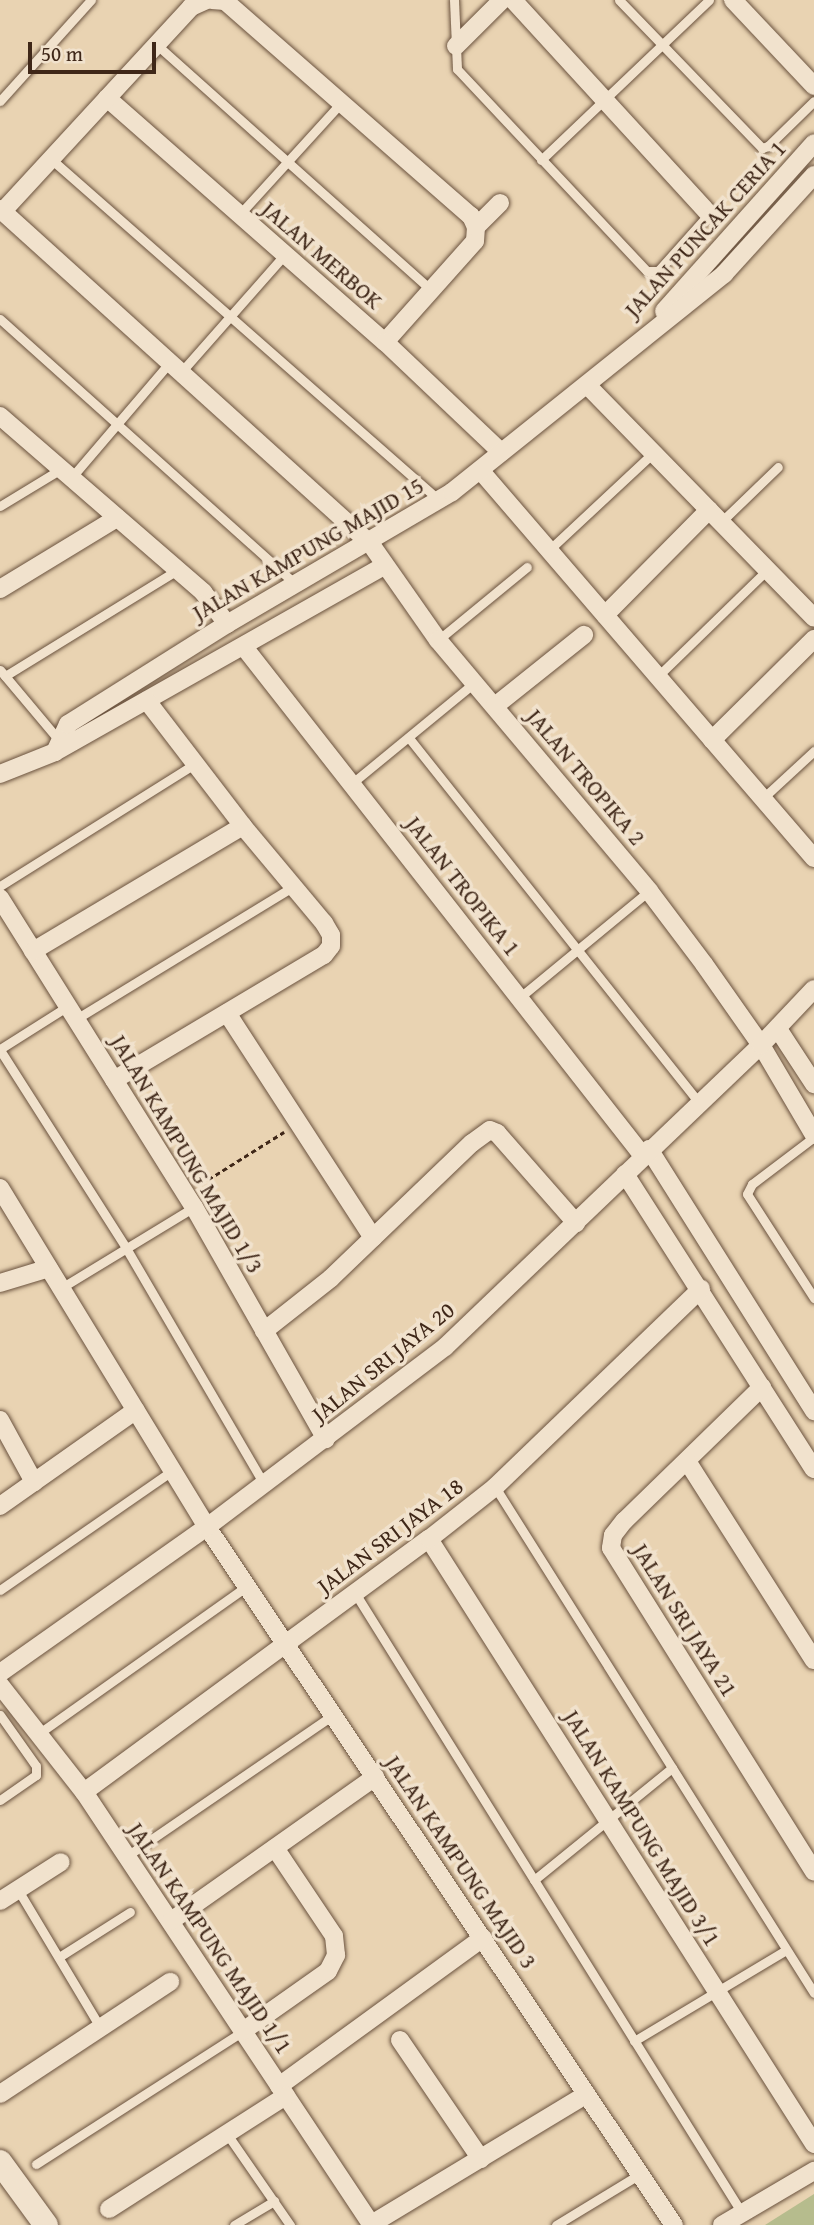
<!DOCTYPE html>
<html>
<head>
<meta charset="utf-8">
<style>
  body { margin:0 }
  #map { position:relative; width:814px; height:2225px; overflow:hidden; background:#e9d3b2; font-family:"Gentium Book Plus",serif }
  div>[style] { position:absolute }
  .green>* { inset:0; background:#b6bc8d }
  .path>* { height:2.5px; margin-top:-1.25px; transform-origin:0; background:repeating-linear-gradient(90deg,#3f2718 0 5px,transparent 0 8.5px) }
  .roads { filter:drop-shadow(0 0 2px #6a523e) drop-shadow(0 0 2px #6a523e) }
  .lane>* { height:9px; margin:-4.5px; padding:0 4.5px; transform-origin:4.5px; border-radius:4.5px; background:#f1e2cd }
  .street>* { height:18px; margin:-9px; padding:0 9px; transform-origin:9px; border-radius:9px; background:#f1e2cd }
  .secondary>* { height:24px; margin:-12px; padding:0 12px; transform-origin:12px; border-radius:12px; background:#f1e2cd }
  span { translate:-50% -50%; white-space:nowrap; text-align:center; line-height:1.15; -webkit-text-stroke:7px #f1e2cd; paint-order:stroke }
  .street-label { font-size:23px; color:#3f2718 }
  .scale { position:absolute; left:28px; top:42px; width:128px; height:32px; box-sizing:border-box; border:4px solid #3f2718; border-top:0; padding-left:9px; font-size:21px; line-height:24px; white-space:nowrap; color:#3f2718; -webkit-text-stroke:5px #f1e2cd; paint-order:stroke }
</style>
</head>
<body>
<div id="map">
  <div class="green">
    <i style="clip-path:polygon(814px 2194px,814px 2225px,765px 2225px)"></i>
  </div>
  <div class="path">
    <i style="left:201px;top:1184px;width:98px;rotate:-32.1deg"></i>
  </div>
  <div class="roads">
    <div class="lane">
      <i style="left:454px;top:0;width:69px;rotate:87.5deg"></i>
      <i style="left:457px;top:69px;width:277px;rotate:46.8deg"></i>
      <i style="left:647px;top:271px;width:11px"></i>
      <i style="left:658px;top:271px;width:76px;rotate:-48.2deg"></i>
      <i style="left:619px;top:0;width:206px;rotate:46deg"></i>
      <i style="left:762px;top:148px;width:6px;rotate:-18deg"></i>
      <i style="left:768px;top:146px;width:64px;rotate:-44.4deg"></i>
      <i style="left:157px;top:45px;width:366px;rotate:41.8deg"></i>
      <i style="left:0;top:101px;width:136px;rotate:-48deg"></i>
      <i style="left:51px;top:159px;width:517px;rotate:41.31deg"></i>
      <i style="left:541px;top:160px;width:232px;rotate:-43.6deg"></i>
      <i style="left:239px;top:215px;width:151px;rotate:-47.7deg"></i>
      <i style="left:0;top:319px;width:397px;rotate:41.9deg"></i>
      <i style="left:182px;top:371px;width:156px;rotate:-48.6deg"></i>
      <i style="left:71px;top:478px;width:153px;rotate:-49.5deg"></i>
      <i style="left:0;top:506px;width:71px;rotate:-31.2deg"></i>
      <i style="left:721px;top:522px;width:79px;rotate:-44deg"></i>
      <i style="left:549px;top:550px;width:142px;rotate:-43deg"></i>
      <i style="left:438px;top:640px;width:115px;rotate:-39.4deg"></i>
      <i style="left:0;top:670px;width:90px;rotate:50deg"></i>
      <i style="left:5px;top:676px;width:202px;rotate:-31.6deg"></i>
      <i style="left:658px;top:676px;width:152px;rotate:-44.2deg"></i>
      <i style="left:409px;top:738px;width:466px;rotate:51.5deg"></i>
      <i style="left:351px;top:784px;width:159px;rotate:-39.4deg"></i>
      <i style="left:762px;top:799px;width:71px;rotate:-42.7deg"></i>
      <i style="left:0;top:886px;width:231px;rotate:-32.1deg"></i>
      <i style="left:519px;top:998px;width:168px;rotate:-39.5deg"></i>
      <i style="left:76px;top:1019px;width:255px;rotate:-31.4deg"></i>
      <i style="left:0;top:1049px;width:80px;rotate:-32.3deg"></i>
      <i style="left:0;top:1050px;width:235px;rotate:57.5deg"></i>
      <i style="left:126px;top:1248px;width:273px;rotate:59.7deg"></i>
      <i style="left:814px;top:1137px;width:78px;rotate:142.8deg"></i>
      <i style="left:752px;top:1184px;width:11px;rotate:117deg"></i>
      <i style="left:747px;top:1194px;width:124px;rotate:57.2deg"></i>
      <i style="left:61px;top:1288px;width:156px;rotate:-31.3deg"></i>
      <i style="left:495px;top:1487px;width:598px;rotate:57.77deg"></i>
      <i style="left:0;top:1590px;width:211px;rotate:-34.7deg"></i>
      <i style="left:355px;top:1593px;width:731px;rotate:58.03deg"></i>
      <i style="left:0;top:1715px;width:62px;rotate:54.8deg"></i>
      <i style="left:36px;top:1766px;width:9px;rotate:90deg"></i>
      <i style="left:36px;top:1775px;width:44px;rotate:145.2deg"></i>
      <i style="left:38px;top:1734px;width:256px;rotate:-35.3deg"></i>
      <i style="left:127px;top:1856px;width:250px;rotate:-34.4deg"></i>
      <i style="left:534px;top:1880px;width:178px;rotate:-39.1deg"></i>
      <i style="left:18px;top:1890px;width:160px;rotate:59.1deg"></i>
      <i style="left:59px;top:1957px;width:84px;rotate:-32.4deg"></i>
      <i style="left:634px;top:2041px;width:177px;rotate:-30.9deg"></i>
      <i style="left:227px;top:2134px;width:111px;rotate:55.3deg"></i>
      <i style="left:36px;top:2164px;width:246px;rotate:-32.7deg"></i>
      <i style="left:234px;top:2225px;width:47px;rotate:-31deg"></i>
      <i style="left:556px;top:2225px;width:98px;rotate:-31.3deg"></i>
    </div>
    <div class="street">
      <i style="left:212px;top:0;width:13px;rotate:4deg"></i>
      <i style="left:225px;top:1px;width:327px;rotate:41.2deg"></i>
      <i style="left:471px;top:216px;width:12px;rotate:66deg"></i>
      <i style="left:476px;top:227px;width:14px;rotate:94deg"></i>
      <i style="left:475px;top:241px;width:135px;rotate:131.7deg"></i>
      <i style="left:513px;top:0;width:290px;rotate:47.5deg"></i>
      <i style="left:733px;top:0;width:118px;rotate:46.7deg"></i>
      <i style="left:456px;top:46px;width:65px;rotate:-45deg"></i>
      <i style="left:107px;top:98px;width:370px;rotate:41.3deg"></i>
      <i style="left:385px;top:342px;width:160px;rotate:43.5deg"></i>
      <i style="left:0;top:209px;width:498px;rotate:42.1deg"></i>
      <i style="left:370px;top:543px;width:118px;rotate:55deg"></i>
      <i style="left:438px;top:640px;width:328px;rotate:49.9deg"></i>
      <i style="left:649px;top:891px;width:91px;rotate:53deg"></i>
      <i style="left:704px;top:964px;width:99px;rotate:54.9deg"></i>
      <i style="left:761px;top:1045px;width:104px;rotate:59.5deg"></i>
      <i style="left:3px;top:211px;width:277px;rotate:-47.3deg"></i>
      <i style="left:191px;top:7px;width:17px;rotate:-24deg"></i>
      <i style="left:476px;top:227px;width:34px;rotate:-45deg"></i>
      <i style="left:664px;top:311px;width:225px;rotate:-48.2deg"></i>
      <i style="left:587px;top:385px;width:325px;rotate:45.7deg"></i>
      <i style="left:0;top:416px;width:269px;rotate:40.9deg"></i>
      <i style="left:203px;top:592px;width:40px;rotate:53deg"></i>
      <i style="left:480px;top:470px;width:512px;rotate:49.28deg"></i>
      <i style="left:0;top:589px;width:137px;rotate:-31.3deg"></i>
      <i style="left:605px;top:615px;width:148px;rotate:-45.3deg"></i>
      <i style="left:244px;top:647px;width:647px;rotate:51.91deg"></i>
      <i style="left:495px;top:706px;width:114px;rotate:-38.6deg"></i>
      <i style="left:712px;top:740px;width:144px;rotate:-44.7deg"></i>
      <i style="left:55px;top:752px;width:31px;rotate:-65deg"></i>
      <i style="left:68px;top:724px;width:188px;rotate:-32.2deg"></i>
      <i style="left:227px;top:624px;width:261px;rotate:-30.4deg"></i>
      <i style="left:452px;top:492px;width:349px;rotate:-38.7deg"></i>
      <i style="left:724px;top:274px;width:134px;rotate:-47.7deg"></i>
      <i style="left:0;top:774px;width:59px;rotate:-21.8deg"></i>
      <i style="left:55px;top:752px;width:378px;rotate:-29.5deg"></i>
      <i style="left:0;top:898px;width:365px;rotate:57.9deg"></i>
      <i style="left:194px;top:1207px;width:267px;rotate:60.4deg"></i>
      <i style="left:33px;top:951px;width:244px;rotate:-30.8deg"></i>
      <i style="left:227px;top:1013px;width:268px;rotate:57deg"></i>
      <i style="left:778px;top:1029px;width:66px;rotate:56.8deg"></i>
      <i style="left:114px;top:1080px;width:244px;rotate:-30.8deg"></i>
      <i style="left:324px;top:955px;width:11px;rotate:-52deg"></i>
      <i style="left:331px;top:946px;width:11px;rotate:-90deg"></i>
      <i style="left:331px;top:935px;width:14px;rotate:-120deg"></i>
      <i style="left:324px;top:923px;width:126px;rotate:-129.9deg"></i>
      <i style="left:243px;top:826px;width:158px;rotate:-127.5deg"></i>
      <i style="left:649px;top:1149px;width:310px;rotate:57.8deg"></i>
      <i style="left:625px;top:1174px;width:350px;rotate:57.4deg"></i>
      <i style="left:0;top:1188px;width:397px;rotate:58.6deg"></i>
      <i style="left:207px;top:1527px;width:840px;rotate:56.22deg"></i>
      <i style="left:0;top:1283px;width:51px;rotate:-17deg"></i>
      <i style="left:264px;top:1331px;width:85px;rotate:-38.3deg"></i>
      <i style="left:331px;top:1278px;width:195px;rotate:-43.8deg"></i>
      <i style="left:472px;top:1143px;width:22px;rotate:-36deg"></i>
      <i style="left:490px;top:1130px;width:8px;rotate:23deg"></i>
      <i style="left:497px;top:1133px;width:120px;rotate:48.7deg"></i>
      <i style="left:762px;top:1387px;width:192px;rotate:135.8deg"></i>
      <i style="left:624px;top:1521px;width:18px;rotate:128deg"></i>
      <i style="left:613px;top:1535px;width:13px;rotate:99deg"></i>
      <i style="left:611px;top:1548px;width:382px;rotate:57.9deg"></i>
      <i style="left:0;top:1420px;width:71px;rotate:61.3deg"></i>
      <i style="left:687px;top:1461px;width:236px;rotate:57.5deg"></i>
      <i style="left:0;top:1506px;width:166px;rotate:-35.2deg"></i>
      <i style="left:429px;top:1539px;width:717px;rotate:57.53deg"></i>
      <i style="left:0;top:1673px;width:253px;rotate:-35.2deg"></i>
      <i style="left:207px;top:1527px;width:298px;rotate:-37.1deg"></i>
      <i style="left:445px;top:1347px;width:437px;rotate:-43.7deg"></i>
      <i style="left:761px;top:1045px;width:77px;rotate:-46.6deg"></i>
      <i style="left:0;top:1685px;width:136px;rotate:51.9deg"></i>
      <i style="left:84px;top:1792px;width:519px;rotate:56.4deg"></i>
      <i style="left:84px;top:1792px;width:428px;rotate:-36.3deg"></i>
      <i style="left:429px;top:1539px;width:84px;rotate:-38.2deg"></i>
      <i style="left:495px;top:1487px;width:286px;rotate:-43.9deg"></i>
      <i style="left:0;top:1901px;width:72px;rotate:-32.6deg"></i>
      <i style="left:171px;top:1921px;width:250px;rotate:-35.2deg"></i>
      <i style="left:243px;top:2031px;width:104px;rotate:-35.2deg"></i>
      <i style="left:328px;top:1971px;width:18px;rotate:-63deg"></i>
      <i style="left:336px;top:1955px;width:19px;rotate:-96deg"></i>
      <i style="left:334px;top:1936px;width:106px;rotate:-123.8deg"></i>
      <i style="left:400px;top:2040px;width:144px;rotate:55.8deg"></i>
      <i style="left:279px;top:2086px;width:252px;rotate:-36deg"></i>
      <i style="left:0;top:2094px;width:204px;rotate:-33.4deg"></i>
      <i style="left:109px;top:2209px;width:210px;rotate:-32.6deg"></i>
      <i style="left:370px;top:2225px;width:253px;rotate:-31.1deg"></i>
      <i style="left:722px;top:2225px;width:107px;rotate:-30.4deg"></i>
    </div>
    <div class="secondary">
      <i style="left:0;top:2162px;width:78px;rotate:53.9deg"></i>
    </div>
  </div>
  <div class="street-label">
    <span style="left:705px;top:229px;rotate:-48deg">JALAN PUNCAK CERIA 1</span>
    <span style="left:322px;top:255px;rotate:41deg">JALAN MERBOK</span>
    <span style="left:308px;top:549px;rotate:-30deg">JALAN KAMPUNG MAJID 15</span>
    <span style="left:586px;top:777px;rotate:50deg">JALAN TROPIKA 2</span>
    <span style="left:463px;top:886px;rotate:52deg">JALAN TROPIKA 1</span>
    <span style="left:187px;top:1154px;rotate:59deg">JALAN KAMPUNG MAJID 1/3</span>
    <span style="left:383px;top:1362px;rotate:-39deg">JALAN SRI JAYA 20</span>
    <span style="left:390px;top:1536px;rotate:-37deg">JALAN SRI JAYA 18</span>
    <span style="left:685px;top:1620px;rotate:58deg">JALAN SRI JAYA 21</span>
    <span style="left:642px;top:1828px;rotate:58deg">JALAN KAMPUNG MAJID 3/1</span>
    <span style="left:461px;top:1862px;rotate:56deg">JALAN KAMPUNG MAJID 3</span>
    <span style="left:210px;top:1938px;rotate:56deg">JALAN KAMPUNG MAJID 1/1</span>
  </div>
  <div class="scale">50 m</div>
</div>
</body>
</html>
